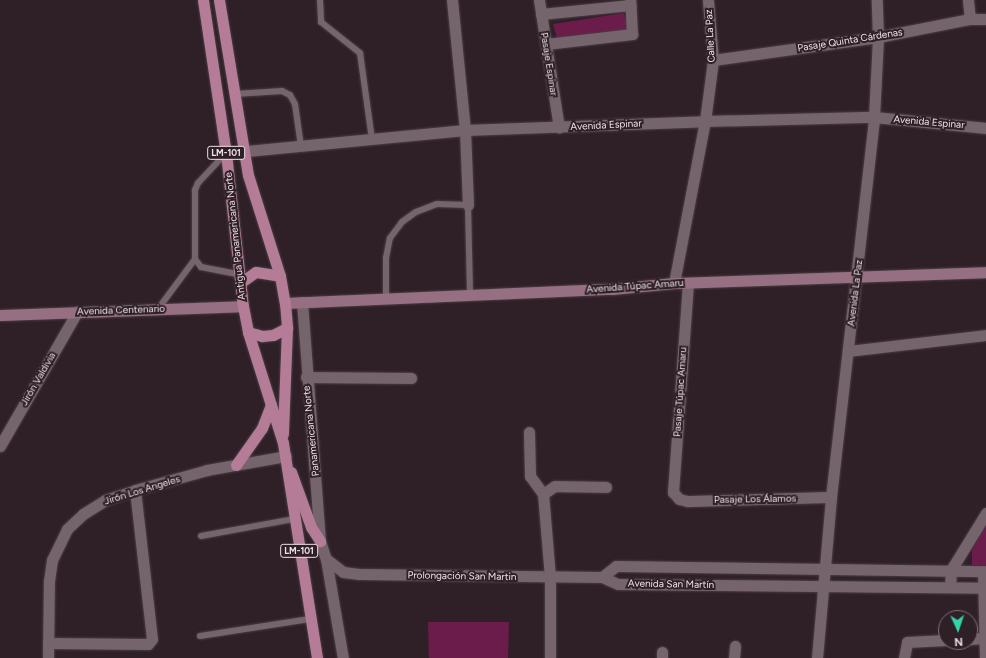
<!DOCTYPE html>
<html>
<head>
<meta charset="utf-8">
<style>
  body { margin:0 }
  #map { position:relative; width:986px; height:658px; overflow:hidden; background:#2f2027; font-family:Figtree,sans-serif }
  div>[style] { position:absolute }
  .green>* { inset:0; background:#6c1c4a }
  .roads { filter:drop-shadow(0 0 1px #4a3e44) drop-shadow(0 0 1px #4a3e44) }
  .service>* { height:6px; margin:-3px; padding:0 3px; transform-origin:3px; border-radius:3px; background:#76646c }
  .minor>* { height:11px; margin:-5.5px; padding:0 5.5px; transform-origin:5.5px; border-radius:5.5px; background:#76646c }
  .tertiary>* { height:11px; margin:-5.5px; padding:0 5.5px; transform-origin:5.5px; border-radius:5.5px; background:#76646c }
  .secondary>* { height:11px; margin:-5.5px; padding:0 5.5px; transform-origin:5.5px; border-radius:5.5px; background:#967082 }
  .primary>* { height:11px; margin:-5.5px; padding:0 5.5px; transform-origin:5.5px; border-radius:5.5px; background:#b57c98 }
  span { translate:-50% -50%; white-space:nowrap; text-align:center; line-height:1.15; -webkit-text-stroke:4px #2f2027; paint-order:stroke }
  .shield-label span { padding:1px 3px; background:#2f2027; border:1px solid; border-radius:3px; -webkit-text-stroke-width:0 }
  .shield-label { font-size:9px; color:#ede2e7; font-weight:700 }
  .street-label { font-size:10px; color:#ede2e7 }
  .north { position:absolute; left:938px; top:610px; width:40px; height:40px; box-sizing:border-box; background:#2f2027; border:1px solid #7b6e74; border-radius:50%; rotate:177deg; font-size:11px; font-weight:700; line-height:16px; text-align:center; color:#ede2e7 }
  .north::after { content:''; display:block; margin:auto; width:14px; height:18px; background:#33d4a8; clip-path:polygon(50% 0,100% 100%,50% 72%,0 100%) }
</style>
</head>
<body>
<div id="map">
  <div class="green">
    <i style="clip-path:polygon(624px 13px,628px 31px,558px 42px,553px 24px)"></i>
    <i style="clip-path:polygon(986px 525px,986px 565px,972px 565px,972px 550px)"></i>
    <i style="clip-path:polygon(428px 622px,509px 622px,508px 658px,429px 658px)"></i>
  </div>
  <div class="roads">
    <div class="service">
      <i style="left:320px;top:0;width:22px;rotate:87deg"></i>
      <i style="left:321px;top:22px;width:50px;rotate:38.5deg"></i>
      <i style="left:360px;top:53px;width:87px;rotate:82.1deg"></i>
      <i style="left:235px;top:94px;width:47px;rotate:-3.7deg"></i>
      <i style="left:282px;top:91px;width:9px;rotate:27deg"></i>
      <i style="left:290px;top:95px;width:10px;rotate:61deg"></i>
      <i style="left:295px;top:104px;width:42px;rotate:81.9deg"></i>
      <i style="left:226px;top:153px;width:41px;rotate:133deg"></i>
      <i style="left:198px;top:183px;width:8px;rotate:113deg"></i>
      <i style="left:195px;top:190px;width:69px;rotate:90deg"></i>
      <i style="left:195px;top:259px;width:10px;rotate:53deg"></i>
      <i style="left:201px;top:267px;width:38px;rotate:11deg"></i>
      <i style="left:386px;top:298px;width:40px;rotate:-90deg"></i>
      <i style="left:386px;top:258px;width:20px;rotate:-79deg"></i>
      <i style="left:390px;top:238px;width:20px;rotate:-53deg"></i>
      <i style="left:402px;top:222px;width:17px;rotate:-36deg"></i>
      <i style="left:416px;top:212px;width:22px;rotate:-21deg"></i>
      <i style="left:437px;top:204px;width:31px;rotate:2deg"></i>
      <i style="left:468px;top:205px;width:90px;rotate:88.7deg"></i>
      <i style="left:158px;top:309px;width:62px;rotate:-53.5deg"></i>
      <i style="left:201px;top:536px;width:95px;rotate:-10.4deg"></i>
      <i style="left:200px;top:636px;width:111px;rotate:-8.8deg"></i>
    </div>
    <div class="minor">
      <i style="left:452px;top:0;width:131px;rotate:84.3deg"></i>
      <i style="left:465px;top:130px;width:75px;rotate:87.7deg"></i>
      <i style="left:539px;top:0;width:129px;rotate:81.1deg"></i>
      <i style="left:968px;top:0;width:19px;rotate:84deg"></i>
      <i style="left:541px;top:14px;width:90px;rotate:-5.7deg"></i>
      <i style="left:546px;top:44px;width:87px;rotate:-6.6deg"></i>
      <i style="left:632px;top:34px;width:34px;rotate:-93deg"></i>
      <i style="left:713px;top:60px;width:167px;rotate:-7.9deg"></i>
      <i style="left:878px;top:37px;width:94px;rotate:-11.1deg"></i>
      <i style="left:970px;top:19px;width:16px"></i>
      <i style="left:674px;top:283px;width:165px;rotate:-79.2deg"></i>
      <i style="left:705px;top:121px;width:62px;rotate:-82.5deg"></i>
      <i style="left:713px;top:60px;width:60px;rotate:-94.8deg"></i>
      <i style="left:688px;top:283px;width:210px;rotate:94.1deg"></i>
      <i style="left:673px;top:492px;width:9px;rotate:49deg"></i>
      <i style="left:679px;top:499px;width:9px;rotate:13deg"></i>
      <i style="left:688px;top:501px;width:143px;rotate:-1.6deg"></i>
      <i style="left:848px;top:351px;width:139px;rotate:-6.6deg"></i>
      <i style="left:306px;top:377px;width:105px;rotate:0.5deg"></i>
      <i style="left:529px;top:432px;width:44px;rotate:88.7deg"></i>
      <i style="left:530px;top:476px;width:22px;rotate:54deg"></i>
      <i style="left:0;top:446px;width:155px;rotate:-60.1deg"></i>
      <i style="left:326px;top:559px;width:100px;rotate:80.3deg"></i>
      <i style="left:983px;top:571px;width:87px;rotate:88.7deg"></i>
      <i style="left:950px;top:586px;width:16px;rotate:-86deg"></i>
      <i style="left:951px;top:570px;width:67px;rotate:-58.4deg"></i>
      <i style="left:970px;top:639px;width:14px;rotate:-4deg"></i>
      <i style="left:48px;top:643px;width:100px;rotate:0.6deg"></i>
      <i style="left:148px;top:644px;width:6px;rotate:-51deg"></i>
      <i style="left:152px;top:639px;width:150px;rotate:-96.5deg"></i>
      <i style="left:48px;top:658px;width:77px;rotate:-89.3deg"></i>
      <i style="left:49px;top:581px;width:21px;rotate:-82deg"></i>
      <i style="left:52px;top:560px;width:34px;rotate:-64deg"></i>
      <i style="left:67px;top:529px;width:22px;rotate:-43deg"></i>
      <i style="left:83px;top:514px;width:26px;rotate:-32deg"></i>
      <i style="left:105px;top:500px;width:32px;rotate:-18deg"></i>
      <i style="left:135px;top:490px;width:75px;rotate:-15.5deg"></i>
      <i style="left:207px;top:470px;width:80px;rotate:-10deg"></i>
      <i style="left:550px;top:658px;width:81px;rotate:-90deg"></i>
      <i style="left:550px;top:577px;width:83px;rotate:-94.8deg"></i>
      <i style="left:543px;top:494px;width:14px;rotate:-34deg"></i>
      <i style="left:555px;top:486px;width:51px;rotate:1.1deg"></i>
      <i style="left:662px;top:658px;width:6px;rotate:-90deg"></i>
      <i style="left:734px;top:658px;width:12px;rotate:-85deg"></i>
      <i style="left:817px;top:658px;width:162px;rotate:-85deg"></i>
      <i style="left:831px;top:497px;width:382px;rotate:-83.5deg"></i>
      <i style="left:874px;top:117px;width:80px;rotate:-87.1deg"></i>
      <i style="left:878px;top:37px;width:37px;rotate:-92deg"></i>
      <i style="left:904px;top:658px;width:16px;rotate:-79deg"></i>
      <i style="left:907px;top:642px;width:39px;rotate:-3deg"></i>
    </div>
    <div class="tertiary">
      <i style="left:226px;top:153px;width:240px;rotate:-5.5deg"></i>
      <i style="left:465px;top:130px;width:240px;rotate:-2.1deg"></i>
      <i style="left:705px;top:121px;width:169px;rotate:-1.4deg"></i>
      <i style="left:874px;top:117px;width:113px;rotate:5.6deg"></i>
      <i style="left:302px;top:302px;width:240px;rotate:85.7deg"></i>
      <i style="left:320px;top:541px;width:19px;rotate:72deg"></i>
      <i style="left:326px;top:559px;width:21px;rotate:37deg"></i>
      <i style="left:343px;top:572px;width:16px;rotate:7deg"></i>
      <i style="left:359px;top:574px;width:243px;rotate:0.7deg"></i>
      <i style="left:602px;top:577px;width:17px;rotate:24deg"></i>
      <i style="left:618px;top:584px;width:368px;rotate:0.6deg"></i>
      <i style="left:602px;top:577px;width:18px;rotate:-38deg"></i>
      <i style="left:616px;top:566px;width:370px;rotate:0.8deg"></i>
    </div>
    <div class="secondary">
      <i style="left:285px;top:303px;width:327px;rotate:-2.5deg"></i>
      <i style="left:612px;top:289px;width:62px;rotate:-5.5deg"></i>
      <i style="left:674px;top:283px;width:312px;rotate:-2deg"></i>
      <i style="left:0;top:315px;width:243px;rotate:-2.1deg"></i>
    </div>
    <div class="primary">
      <i style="left:203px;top:0;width:155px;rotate:81.5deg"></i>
      <i style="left:226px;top:153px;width:154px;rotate:83.7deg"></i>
      <i style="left:243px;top:306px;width:26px;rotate:79deg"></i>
      <i style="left:248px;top:332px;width:116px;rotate:72.5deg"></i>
      <i style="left:283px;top:443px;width:218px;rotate:81deg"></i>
      <i style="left:219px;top:0;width:177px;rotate:80.6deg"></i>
      <i style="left:248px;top:175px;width:106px;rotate:72.4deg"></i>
      <i style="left:280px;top:276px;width:27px;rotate:80deg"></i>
      <i style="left:285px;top:303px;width:25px;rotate:85deg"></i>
      <i style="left:287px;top:328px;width:106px;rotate:92.2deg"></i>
      <i style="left:240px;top:283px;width:19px;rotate:-35deg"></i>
      <i style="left:256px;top:272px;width:24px;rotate:9deg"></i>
      <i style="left:248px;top:332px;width:15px;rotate:16deg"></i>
      <i style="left:262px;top:336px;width:11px;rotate:-5deg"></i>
      <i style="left:273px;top:335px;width:16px;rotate:-27deg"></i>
      <i style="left:236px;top:465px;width:45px;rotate:-54.9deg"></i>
      <i style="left:262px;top:428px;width:25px;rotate:-69deg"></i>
      <i style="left:291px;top:472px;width:59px;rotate:70deg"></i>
      <i style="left:311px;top:527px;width:17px;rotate:57deg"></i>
    </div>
  </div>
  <div class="shield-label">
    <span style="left:226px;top:153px">LM-101</span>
    <span style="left:299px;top:551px">LM-101</span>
  </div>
  <div class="street-label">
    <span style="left:710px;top:36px;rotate:-93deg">Calle La Paz</span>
    <span style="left:850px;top:40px;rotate:-9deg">Pasaje Quinta Cárdenas</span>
    <span style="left:549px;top:64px;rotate:81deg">Pasaje Espinar</span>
    <span style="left:929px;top:122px;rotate:5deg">Avenida Espinar</span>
    <span style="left:606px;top:125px;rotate:-3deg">Avenida Espinar</span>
    <span style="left:235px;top:236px;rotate:-96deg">Antigua Panamericana Norte</span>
    <span style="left:635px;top:286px;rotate:-4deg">Avenida Túpac Amaru</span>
    <span style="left:855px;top:293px;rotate:-83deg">Avenida La Paz</span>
    <span style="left:121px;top:310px;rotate:-2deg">Avenida Centenario</span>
    <span style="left:38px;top:379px;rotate:-60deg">Jirón Valdivia</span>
    <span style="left:680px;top:392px;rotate:-86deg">Pasaje Túpac Amaru</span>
    <span style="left:311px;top:431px;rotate:-96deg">Panamericana Norte</span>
    <span style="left:142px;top:490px;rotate:-17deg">Jirón Los Angeles</span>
    <span style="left:755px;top:499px;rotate:-1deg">Pasaje Los Álamos</span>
    <span style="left:462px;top:576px;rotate:1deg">Prolongación San Martin</span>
    <span style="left:671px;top:584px;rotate:1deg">Avenida San Martín</span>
  </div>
  <div class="north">N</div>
</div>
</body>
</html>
